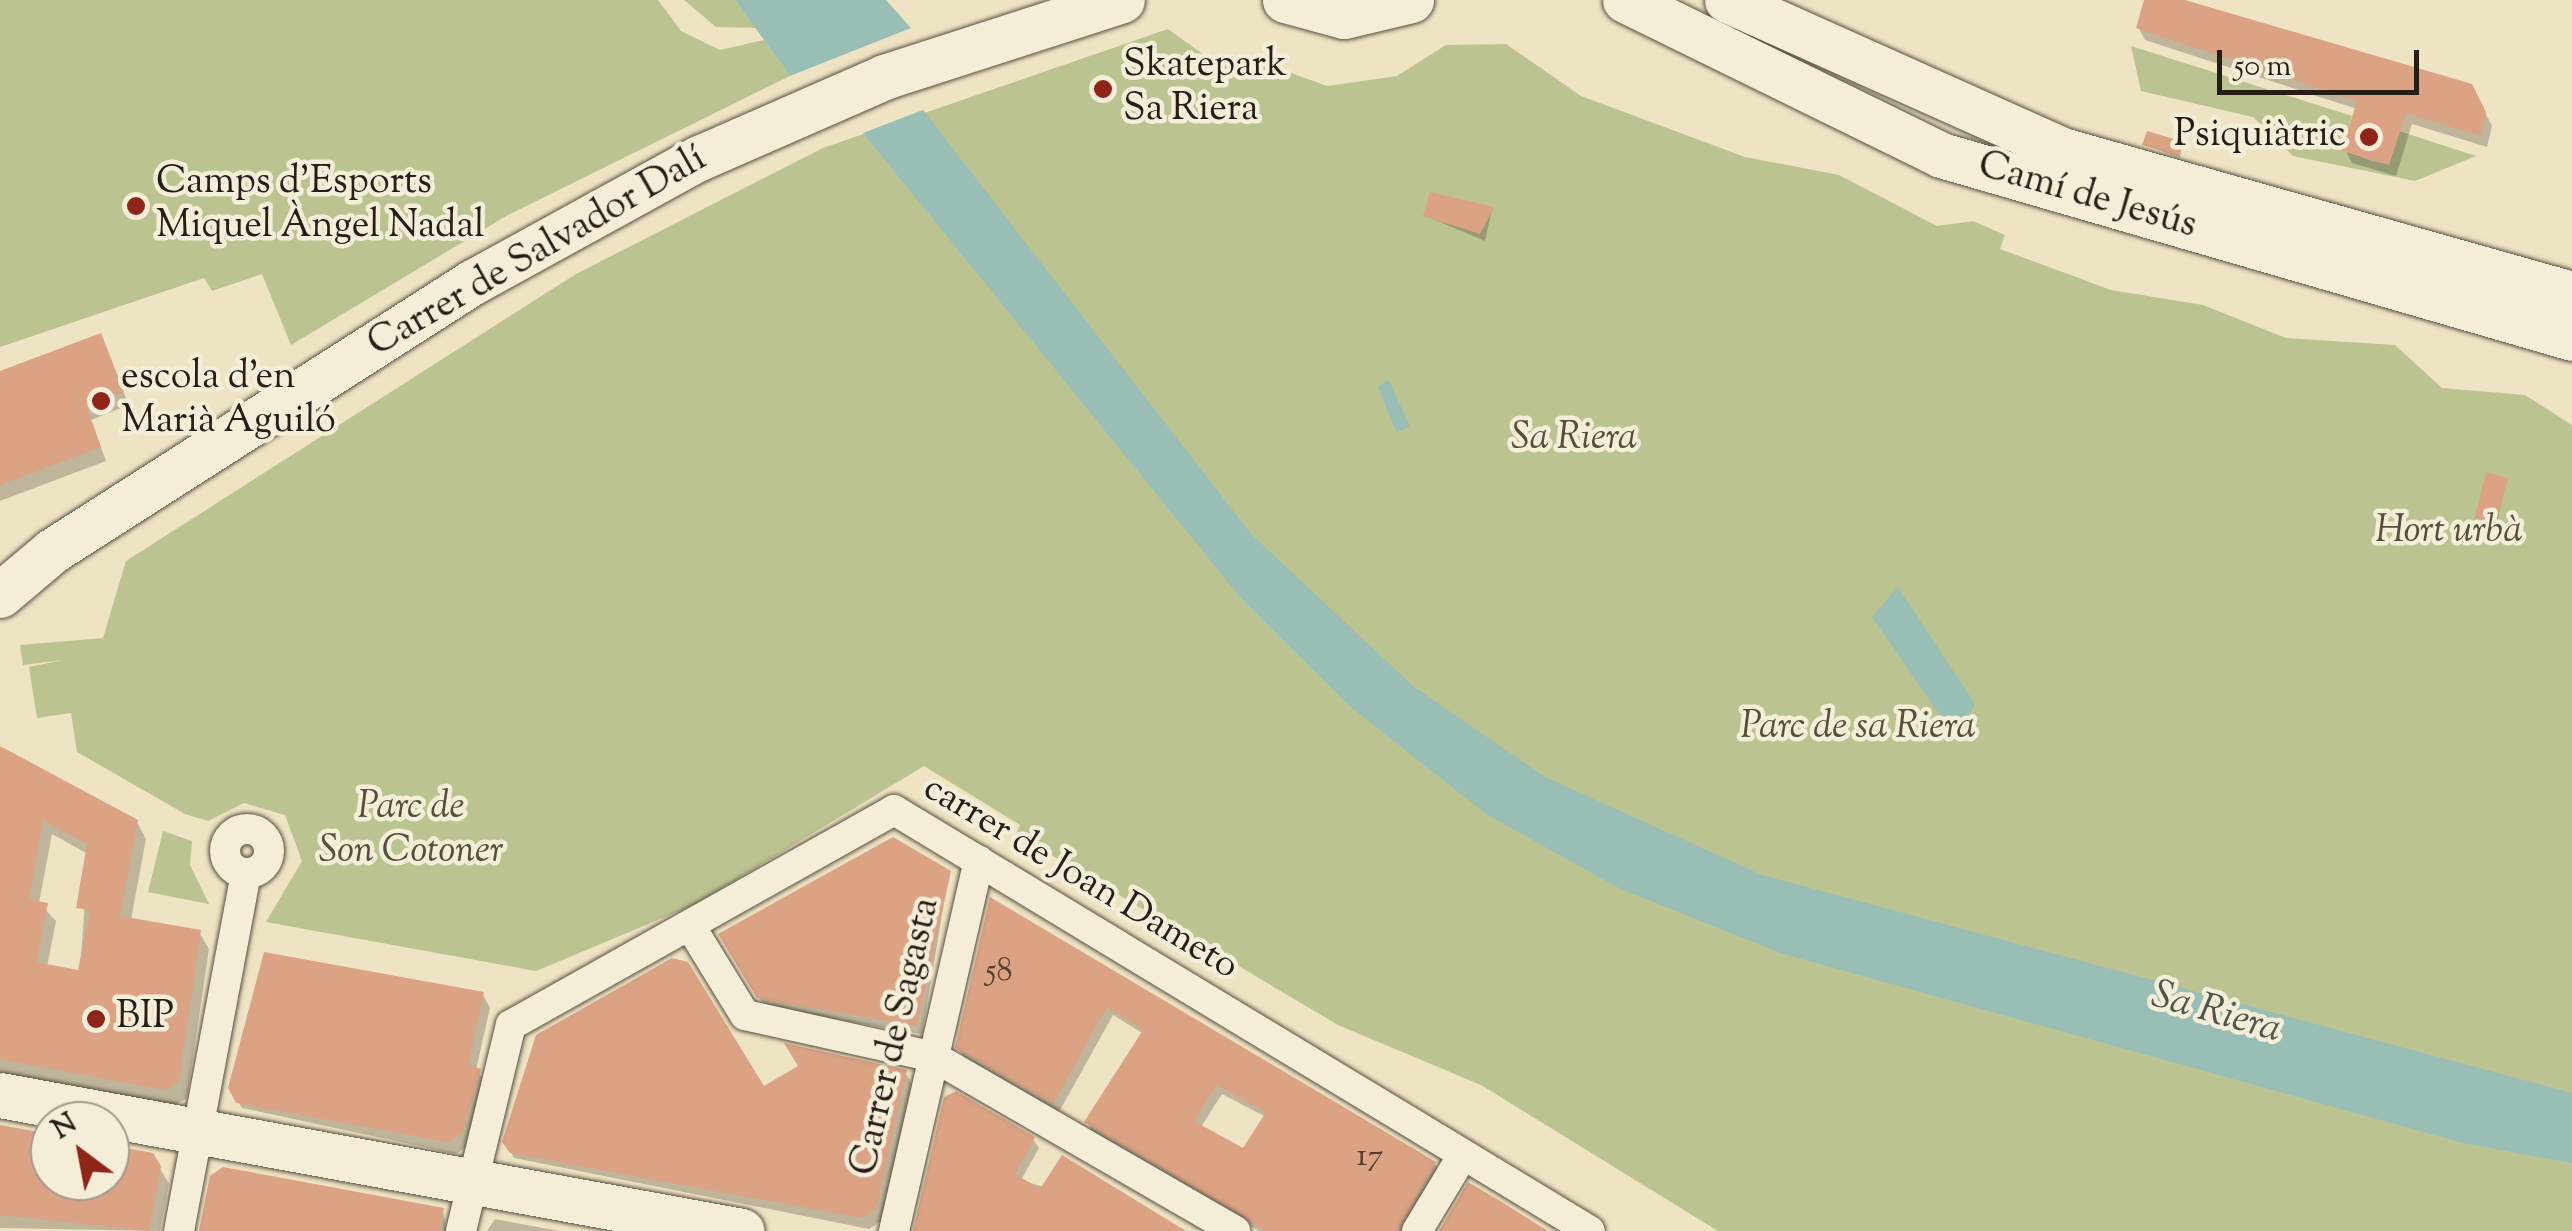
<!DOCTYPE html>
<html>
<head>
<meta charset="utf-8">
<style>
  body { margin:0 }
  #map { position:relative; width:2572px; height:1231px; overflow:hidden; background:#eee3c2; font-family:"Sorts Mill Goudy",serif }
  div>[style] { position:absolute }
  .green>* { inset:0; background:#bbc391 }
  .water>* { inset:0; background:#99beb6 }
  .shadow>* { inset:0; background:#0003 }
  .building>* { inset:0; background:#dba284 }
  .roads { filter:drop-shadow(0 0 2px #584e40) drop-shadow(0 0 2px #584e40) }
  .street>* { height:30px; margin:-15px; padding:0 15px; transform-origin:15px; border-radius:15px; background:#f4edd7 }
  .street>.ring { margin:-15px; padding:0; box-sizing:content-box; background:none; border:30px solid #f4edd7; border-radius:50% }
  .secondary>* { height:45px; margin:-22.5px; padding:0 22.5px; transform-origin:22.5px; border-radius:22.5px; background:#f4edd7 }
  .dots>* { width:28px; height:28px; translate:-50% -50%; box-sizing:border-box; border:5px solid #f4edd7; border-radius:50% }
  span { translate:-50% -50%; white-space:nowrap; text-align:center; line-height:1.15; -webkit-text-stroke:9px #f4edd7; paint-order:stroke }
  .number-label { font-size:32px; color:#533e30 }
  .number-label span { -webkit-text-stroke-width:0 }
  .poi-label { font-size:38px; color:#261d14 }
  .left { translate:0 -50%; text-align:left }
  .right { translate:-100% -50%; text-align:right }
  .street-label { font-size:38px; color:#261d14 }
  .park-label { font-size:38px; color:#534f3a; font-style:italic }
  .water-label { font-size:40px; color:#4e554d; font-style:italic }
  .north { position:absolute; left:30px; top:1101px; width:100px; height:100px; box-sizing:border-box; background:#f4edd7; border:2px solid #a29a89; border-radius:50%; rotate:328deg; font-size:28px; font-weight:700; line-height:40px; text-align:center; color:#261d14 }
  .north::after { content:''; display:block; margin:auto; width:35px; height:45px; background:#8f2418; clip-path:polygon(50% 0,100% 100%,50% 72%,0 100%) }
  .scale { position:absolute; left:2217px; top:50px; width:202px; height:45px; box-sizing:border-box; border:5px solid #261d14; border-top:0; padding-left:12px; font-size:30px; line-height:35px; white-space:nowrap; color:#261d14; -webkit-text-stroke:8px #f4edd7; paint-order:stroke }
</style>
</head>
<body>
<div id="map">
  <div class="green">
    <i style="clip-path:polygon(0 0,658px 0,681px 31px,720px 50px,764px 40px,790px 76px,508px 215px,291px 345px,262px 274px,212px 291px,204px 278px,0 347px)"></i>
    <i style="clip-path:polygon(684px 0,735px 0,756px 28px,716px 27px)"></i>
    <i style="clip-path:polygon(1168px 29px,1211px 60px,1250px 58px,1327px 86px,1397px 76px,1446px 45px,1506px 44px,1581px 96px,1745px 157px,1839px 175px,1937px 226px,1973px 221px,2005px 235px,2000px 249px,2111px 290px,2203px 305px,2286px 338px,2395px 345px,2442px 388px,2525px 395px,2572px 425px,2572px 1231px,1718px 1231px,1481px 1085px,1338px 1025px,1016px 834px,1020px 825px,924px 766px,694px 905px,536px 971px,266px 922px,302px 861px,285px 815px,244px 803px,208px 821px,185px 814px,77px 752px,71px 713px,37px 718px,29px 667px,63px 660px,23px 665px,20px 645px,103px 638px,126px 561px,576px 274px,823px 148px)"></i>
    <i style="clip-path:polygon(2131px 46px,2352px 116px,2343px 150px,2372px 161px,2389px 164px,2399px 131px,2476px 156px,2415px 181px,2293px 156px,2253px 117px,2141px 91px)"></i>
    <i style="clip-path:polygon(163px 831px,192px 841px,190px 865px,209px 904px,148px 892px)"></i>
  </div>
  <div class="water">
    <i style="clip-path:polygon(735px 0,886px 0,911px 28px,790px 76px)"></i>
    <i style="clip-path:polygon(923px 110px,1251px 534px,1413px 686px,1545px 777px,1762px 875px,2572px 1093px,2572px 1163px,2463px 1143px,1780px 953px,1619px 888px,1486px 814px,1352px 708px,1240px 597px,863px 133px)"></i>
    <i style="clip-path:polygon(1389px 380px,1410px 427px,1396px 432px,1378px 386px)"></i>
    <i style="clip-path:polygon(1898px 587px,1975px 704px,1957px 740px,1872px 617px)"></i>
  </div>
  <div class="shadow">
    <i style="clip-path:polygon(2147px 0,2176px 0,2478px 99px,2492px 126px,2487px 147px,2412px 124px,2396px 176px,2352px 163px,2345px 150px,2357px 109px,2145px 40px,2138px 27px)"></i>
    <i style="clip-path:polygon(2182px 144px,2180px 158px,2145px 145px)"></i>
    <i style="clip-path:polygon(1492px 209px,1485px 241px,1426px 216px)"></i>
    <i style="clip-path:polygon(100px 336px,129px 405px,91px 420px,106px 461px,0 501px,0 374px)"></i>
    <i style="clip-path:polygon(2506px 480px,2496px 528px,2478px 523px,2476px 519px)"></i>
    <i style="clip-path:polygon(evenodd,0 749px,137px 822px,146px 839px,131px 920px,199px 932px,209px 949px,187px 1098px,175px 1105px,0 1073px,0 749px,52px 834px,88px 854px,80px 973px,47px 967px,56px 921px,39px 903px,52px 834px)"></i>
    <i style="clip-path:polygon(949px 873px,922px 1034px,765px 1007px,722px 934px)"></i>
    <i style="clip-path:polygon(evenodd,992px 901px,1435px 1164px,1440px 1174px,1406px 1231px,1259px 1231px,1092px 1132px,1087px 1122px,1144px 1034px,1113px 1015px,1059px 1112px,964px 1057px,958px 1047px,992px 901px,1222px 1094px,1266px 1117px,1243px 1152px,1201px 1127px,1222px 1094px)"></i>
    <i style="clip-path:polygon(483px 995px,490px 1008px,476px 1070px,487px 1084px,468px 1146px,456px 1154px,242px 1108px,234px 1095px)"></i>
    <i style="clip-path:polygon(905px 1072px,912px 1084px,881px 1221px,869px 1229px,514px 1158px,508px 1146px,763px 1090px)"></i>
    <i style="clip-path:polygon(0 1127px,50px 1137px,50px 1181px,110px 1181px,110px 1148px,159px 1167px,169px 1184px,160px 1231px,0 1228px)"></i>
    <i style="clip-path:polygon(1033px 1139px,1039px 1148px,1021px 1180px,1184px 1231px,916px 1231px)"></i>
    <i style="clip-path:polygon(443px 1210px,447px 1231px,201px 1231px)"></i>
    <i style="clip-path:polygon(495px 1219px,559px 1231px,487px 1231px)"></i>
  </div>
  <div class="building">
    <i style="clip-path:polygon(2144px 0,2185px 0,2472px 84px,2486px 112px,2481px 136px,2406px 113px,2389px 165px,2342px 151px,2357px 101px,2136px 28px)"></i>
    <i style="clip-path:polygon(2147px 131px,2184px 142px,2179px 156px,2142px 145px)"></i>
    <i style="clip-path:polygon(1430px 192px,1494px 207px,1480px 234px,1423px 216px)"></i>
    <i style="clip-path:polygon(101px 333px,124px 392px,86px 406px,101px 447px,0 485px,0 371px)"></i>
    <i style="clip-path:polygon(2486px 472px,2508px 478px,2495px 526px,2474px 520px)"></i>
    <i style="clip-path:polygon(evenodd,0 746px,138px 820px,120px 916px,201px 930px,179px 1081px,165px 1090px,0 1059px,0 746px,43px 820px,87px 844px,76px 908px,90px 910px,78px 970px,36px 962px,48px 903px,29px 899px,43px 820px)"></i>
    <i style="clip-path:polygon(893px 837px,951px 871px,917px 1026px,757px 998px,718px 934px)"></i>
    <i style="clip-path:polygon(evenodd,990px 897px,1436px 1162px,1398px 1231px,1266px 1231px,1084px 1122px,1143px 1030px,1107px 1007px,1053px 1104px,955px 1048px,990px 897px,1217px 1085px,1266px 1112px,1243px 1148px,1194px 1121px,1217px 1085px)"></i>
    <i style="clip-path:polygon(264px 952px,484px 992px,468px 1064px,481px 1069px,462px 1133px,448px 1142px,236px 1103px,228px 1088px)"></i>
    <i style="clip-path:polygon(672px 958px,688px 962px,764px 1086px,798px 1066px,784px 1043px,907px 1070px,876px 1209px,862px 1218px,510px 1153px,502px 1142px,536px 1035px)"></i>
    <i style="clip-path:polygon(956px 1091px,1035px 1137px,1015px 1174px,1040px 1189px,1062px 1155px,1186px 1231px,913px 1231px,944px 1097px)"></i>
    <i style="clip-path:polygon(0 1125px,50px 1134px,50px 1181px,110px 1181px,110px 1145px,153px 1153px,161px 1166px,149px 1231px,0 1215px)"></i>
    <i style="clip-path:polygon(223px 1167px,444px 1208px,439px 1231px,199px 1231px,210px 1176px)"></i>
    <i style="clip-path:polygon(1468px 1182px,1500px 1201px,1548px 1231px,1439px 1231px)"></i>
  </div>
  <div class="roads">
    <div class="street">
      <i class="ring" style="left:225px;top:829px;width:14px;height:14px"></i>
      <i style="left:692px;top:929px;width:101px;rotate:58.4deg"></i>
      <i style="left:745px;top:1015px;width:194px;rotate:12.5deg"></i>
      <i style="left:934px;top:1057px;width:348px;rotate:30deg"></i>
      <i style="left:179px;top:1231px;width:363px;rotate:-79.4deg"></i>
      <i style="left:461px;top:1231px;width:212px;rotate:-76.4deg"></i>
      <i style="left:511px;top:1025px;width:439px;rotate:-29.3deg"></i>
      <i style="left:894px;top:810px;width:813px;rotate:31.17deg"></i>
      <i style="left:894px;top:1231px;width:380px;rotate:-77.1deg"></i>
      <i style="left:1417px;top:1231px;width:85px;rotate:-58.9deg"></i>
    </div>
    <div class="secondary">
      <i style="left:1285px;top:0;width:61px;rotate:15.2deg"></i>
      <i style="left:1344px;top:16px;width:69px;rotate:-13.4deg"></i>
      <i style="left:1625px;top:0;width:352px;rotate:26.1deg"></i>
      <i style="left:1941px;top:155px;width:657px;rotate:16.17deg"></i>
      <i style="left:1727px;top:0;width:367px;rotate:24.1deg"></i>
      <i style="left:2062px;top:150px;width:530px;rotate:15.77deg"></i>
      <i style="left:0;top:595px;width:68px;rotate:-40.2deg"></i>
      <i style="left:52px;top:551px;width:500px;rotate:-32.6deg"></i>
      <i style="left:473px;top:282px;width:258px;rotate:-28.8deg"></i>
      <i style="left:699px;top:158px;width:202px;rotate:-23.6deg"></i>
      <i style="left:884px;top:77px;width:250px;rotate:-17.9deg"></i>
      <i style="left:0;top:1095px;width:754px;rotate:10.39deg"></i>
    </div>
  </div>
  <div class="dots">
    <i style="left:1103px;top:89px;background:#8f2418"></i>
    <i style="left:2369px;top:137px;background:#8f2418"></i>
    <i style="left:136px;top:206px;background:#8f2418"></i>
    <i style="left:101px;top:401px;background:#8f2418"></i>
    <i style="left:96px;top:1019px;background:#8f2418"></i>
  </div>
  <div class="number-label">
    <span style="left:999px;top:972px">58</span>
    <span style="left:1370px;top:1157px">17</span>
  </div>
  <div class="poi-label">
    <span class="left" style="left:1123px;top:89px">Skatepark<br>Sa Riera</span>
    <span class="right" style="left:2346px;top:137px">Psiquiàtric</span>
    <span class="left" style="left:156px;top:206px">Camps d'Esports<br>Miquel Àngel Nadal</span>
    <span class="left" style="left:121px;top:401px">escola d'en<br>Marià Aguiló</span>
    <span class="left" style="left:116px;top:1019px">BIP</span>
  </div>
  <div class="street-label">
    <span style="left:2087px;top:197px;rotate:16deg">Camí de Jesús</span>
    <span style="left:538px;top:253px;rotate:-30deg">Carrer de Salvador Dalí</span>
    <span style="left:1080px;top:879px;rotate:31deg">carrer de Joan Dameto</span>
    <span style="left:897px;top:1037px;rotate:-77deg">Carrer de Sagasta</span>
  </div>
  <div class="park-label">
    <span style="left:1574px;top:440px">Sa Riera</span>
    <span style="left:2449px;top:533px">Hort urbà</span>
    <span style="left:1858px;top:729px">Parc de sa Riera</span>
    <span style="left:411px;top:831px">Parc de<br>Son Cotoner</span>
  </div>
  <div class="water-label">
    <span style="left:2216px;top:1014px;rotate:16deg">Sa Riera</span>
  </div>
  <div class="north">N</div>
  <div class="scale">50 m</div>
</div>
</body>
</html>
